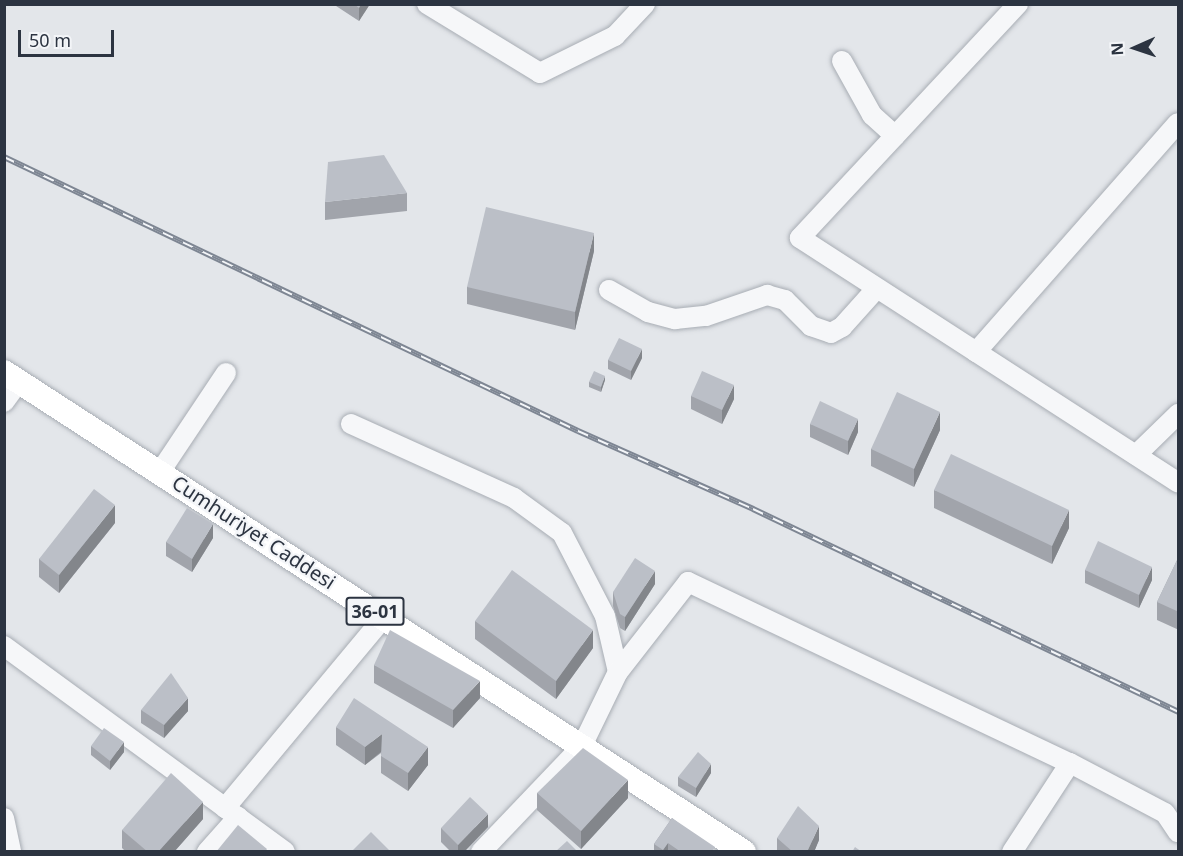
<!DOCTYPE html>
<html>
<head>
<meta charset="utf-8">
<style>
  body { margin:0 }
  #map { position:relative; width:1183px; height:856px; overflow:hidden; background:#e3e6ea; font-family:"Noto Sans",sans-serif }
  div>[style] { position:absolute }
  .roads { filter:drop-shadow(0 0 2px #a8adb4) drop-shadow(0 0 2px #a8adb4) }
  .minor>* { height:20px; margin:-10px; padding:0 10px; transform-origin:10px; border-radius:10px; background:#f6f7f9 }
  .major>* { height:24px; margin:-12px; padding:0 12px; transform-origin:12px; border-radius:12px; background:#fff }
  .rail>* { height:6px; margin-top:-3px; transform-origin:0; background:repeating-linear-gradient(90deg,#f3f5f8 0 11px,#7e8693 0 22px); box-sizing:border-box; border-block:2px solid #7e8693 }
  .wall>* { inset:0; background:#a1a4ab }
  .shaded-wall>* { inset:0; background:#83868b }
  .building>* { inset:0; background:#bbbfc7 }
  span { translate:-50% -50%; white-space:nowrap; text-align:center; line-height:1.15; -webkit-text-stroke:4.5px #f3f5f8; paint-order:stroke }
  .shield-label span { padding:2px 4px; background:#f3f5f8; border:2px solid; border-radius:4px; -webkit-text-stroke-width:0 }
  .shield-label { font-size:18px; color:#2c3441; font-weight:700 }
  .street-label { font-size:20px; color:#2c3441 }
  .frame { position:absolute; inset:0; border:6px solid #2c3441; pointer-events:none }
  .north { position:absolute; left:1105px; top:18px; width:60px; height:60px; -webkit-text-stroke:4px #f3f5f8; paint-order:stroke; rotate:267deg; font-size:16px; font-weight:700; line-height:24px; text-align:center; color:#2c3441 }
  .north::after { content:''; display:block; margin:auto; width:21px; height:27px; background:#2c3441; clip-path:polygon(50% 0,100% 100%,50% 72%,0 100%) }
  .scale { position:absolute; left:18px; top:30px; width:96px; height:27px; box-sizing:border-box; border:3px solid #2c3441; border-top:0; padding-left:8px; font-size:18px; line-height:21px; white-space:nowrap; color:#2c3441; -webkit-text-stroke:4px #f3f5f8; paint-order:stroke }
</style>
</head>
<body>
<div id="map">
  <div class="roads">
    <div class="minor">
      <i style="left:427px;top:4px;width:132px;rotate:31.4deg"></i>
      <i style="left:540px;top:73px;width:84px;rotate:-26.3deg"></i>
      <i style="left:615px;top:36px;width:44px;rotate:-46.8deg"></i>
      <i style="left:1018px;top:4px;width:320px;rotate:133deg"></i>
      <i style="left:800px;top:238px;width:450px;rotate:32.9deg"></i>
      <i style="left:842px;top:61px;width:62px;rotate:60.9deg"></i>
      <i style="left:872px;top:115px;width:31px;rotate:42deg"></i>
      <i style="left:609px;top:290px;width:45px;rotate:29.4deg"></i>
      <i style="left:648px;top:312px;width:28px;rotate:15deg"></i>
      <i style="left:675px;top:319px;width:31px;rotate:-6deg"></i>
      <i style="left:706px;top:316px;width:65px;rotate:-19deg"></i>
      <i style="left:767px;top:295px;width:19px;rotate:16deg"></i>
      <i style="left:785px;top:300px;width:37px;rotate:45deg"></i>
      <i style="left:811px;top:326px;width:21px;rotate:19deg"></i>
      <i style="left:831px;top:333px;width:13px;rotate:-29deg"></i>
      <i style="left:842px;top:327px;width:52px;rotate:-48.1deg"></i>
      <i style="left:976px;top:352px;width:305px;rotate:-48.6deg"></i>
      <i style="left:4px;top:402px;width:26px;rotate:-54deg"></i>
      <i style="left:351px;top:424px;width:179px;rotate:24.4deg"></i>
      <i style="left:514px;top:498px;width:59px;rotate:36.1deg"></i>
      <i style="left:562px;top:533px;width:93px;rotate:62.6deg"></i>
      <i style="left:605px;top:616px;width:57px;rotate:76.9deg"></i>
      <i style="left:1136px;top:455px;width:59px;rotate:-44.3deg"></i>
      <i style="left:160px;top:472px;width:119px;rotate:-56.3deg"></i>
      <i style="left:4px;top:646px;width:348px;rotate:36.2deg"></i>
      <i style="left:225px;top:808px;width:249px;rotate:-50.2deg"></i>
      <i style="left:4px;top:818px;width:35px;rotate:78deg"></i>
      <i style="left:207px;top:852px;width:47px;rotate:-48.5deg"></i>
      <i style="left:481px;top:852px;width:146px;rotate:-46.4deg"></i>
      <i style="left:582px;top:746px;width:82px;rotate:-64.1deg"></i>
      <i style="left:618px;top:672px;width:114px;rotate:-52.1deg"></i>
      <i style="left:688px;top:582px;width:423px;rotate:25.4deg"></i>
      <i style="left:1070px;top:763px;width:107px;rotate:27.8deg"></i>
      <i style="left:1165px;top:813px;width:23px;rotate:56deg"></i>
      <i style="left:1012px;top:852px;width:106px;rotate:-56.9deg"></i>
    </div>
    <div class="major">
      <i style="left:4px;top:372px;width:882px;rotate:32.97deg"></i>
    </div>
  </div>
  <div class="rail">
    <i style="left:4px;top:157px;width:636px;rotate:25.52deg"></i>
    <i style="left:578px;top:431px;width:192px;rotate:24deg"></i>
    <i style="left:753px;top:509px;width:471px;rotate:25.5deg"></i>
  </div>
  <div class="wall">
    <i style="clip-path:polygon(333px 4px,370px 4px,359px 21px)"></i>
    <i style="clip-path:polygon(407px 193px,407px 211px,325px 220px,325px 202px)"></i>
    <i style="clip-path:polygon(594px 251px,575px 330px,467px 304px,467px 287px)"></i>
    <i style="clip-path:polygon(642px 358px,631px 380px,608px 369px,608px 360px)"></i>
    <i style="clip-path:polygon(605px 380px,601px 392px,589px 387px,589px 382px)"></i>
    <i style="clip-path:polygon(691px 396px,734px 399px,722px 424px,691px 409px)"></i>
    <i style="clip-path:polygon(810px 424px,858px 432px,848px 455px,810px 437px)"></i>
    <i style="clip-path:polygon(940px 430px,914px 487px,871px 466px,871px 449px)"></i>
    <i style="clip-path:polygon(934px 490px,1069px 528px,1052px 564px,934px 508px)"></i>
    <i style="clip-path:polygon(115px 523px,59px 593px,39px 577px,39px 559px)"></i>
    <i style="clip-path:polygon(213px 538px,192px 572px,166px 556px,166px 542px)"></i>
    <i style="clip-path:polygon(1179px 556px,1179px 630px,1157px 620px,1157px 602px)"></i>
    <i style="clip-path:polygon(1085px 570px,1152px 580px,1139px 608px,1085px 583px)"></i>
    <i style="clip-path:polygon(655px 584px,625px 631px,620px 628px,613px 606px,613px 592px)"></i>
    <i style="clip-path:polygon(475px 621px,593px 648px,556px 699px,475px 639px)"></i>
    <i style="clip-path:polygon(374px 665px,480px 698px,453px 728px,374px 683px)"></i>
    <i style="clip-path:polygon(141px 710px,188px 711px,164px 738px,141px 723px)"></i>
    <i style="clip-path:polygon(336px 727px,428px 765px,408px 791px,381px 773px,381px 753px,365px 765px,336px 745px)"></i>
    <i style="clip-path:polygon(91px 746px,124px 752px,110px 770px,91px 755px)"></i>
    <i style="clip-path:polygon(711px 773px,696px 797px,678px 786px,678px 777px)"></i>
    <i style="clip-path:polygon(537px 793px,628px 798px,581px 849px,537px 810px)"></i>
    <i style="clip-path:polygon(672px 818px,715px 852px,654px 852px,654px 844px)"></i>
    <i style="clip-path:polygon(203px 819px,174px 852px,126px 852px,122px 848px,122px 830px)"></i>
    <i style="clip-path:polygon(488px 827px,464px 852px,451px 852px,441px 842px,441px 828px)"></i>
    <i style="clip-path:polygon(777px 838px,819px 840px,814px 852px,777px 851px)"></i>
  </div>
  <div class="shaded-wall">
    <i style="clip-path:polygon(361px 4px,370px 4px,359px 21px,359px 8px)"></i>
    <i style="clip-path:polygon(594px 233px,594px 251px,575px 330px,575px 312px)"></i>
    <i style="clip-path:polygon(642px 349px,642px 358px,631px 380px,631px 371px)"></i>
    <i style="clip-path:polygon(605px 376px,605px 380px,601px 392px,601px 387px)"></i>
    <i style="clip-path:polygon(734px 385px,734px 399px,722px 424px,722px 410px)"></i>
    <i style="clip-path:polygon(940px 412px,940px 430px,914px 487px,914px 469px)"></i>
    <i style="clip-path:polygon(858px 419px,858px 432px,848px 455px,848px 441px)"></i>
    <i style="clip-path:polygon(115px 505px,115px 523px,59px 593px,59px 575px)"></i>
    <i style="clip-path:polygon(1069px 510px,1069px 528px,1052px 564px,1052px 546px)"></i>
    <i style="clip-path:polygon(213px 524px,213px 538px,192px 572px,192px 559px)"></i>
    <i style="clip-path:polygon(1152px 567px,1152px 580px,1139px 608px,1139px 595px)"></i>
    <i style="clip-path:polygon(655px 571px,655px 584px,625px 631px,625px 617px)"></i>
    <i style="clip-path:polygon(593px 630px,593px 648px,556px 699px,556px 681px)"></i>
    <i style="clip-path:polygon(480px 681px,480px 698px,453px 728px,453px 710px)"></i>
    <i style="clip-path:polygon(188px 698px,188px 711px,164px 738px,164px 725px)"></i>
    <i style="clip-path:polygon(382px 734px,382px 751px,365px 765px,365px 747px)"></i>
    <i style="clip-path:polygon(124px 742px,124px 752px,110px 770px,110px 761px)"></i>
    <i style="clip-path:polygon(428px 747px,428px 765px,408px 791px,408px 773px)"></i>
    <i style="clip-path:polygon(711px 764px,711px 773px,696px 797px,696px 788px)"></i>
    <i style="clip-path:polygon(628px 780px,628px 798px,581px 849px,581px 831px)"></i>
    <i style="clip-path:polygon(203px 802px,203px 819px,174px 852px,158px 852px)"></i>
    <i style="clip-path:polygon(488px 814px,488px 827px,464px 852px,458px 852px,458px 845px)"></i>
    <i style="clip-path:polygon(819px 826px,819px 840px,814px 852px,807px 852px)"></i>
    <i style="clip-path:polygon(668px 843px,668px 852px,663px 852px,663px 850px)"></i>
  </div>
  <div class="building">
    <i style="clip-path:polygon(354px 4px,361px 4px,359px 8px)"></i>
    <i style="clip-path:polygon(384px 155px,407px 193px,325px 202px,328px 162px)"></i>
    <i style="clip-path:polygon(486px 207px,594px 233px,575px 312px,467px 287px)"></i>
    <i style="clip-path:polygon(619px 338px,642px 349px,631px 371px,608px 360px)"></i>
    <i style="clip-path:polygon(594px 371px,605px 376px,601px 387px,589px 382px)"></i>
    <i style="clip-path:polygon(702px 371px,734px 385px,722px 410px,691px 396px)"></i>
    <i style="clip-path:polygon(897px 392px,940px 412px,914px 469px,871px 449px)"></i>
    <i style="clip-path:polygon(820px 401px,858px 419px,848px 441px,810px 424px)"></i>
    <i style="clip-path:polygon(951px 454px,1069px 510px,1052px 546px,934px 490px)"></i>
    <i style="clip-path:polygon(94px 489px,115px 505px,59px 575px,39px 559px)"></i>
    <i style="clip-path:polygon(187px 508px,213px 524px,192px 559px,166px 542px)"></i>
    <i style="clip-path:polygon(1098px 541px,1152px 567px,1139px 595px,1085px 570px)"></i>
    <i style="clip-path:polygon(1179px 556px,1179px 612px,1157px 602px)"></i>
    <i style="clip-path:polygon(635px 558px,655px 571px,625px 617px,620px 614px,613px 592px)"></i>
    <i style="clip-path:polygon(512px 570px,593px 630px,556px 681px,475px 621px)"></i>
    <i style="clip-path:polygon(390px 630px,480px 681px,453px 710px,374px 665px)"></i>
    <i style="clip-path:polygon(171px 673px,188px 698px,164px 725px,141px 710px)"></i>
    <i style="clip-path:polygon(354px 698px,428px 747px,408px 773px,381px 756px,382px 734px,365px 747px,336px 727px)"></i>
    <i style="clip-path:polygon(104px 728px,124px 742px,110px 761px,91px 746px)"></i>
    <i style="clip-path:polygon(583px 748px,628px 780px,581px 831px,537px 793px)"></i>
    <i style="clip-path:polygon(698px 752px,711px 764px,696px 788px,678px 777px)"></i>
    <i style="clip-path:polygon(171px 773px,203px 802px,158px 852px,148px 852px,122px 830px)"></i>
    <i style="clip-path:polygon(470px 797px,488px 814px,458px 845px,441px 828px)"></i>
    <i style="clip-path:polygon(798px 806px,819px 826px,807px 852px,793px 852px,777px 838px)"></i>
    <i style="clip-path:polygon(672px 818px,715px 847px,711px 852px,681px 852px,668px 843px,663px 850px,654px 844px)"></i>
    <i style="clip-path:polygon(238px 825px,267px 849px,265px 852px,216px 852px)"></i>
    <i style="clip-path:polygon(371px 832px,391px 852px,351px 852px)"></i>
    <i style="clip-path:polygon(567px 841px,578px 852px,555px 852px)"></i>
    <i style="clip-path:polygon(855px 847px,862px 852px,852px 852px)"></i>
  </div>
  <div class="shield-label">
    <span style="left:375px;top:611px">36-01</span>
  </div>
  <div class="street-label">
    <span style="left:254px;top:532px;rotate:33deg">Cumhuriyet Caddesi</span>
  </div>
  <div class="frame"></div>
  <div class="north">N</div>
  <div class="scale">50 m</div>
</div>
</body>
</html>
